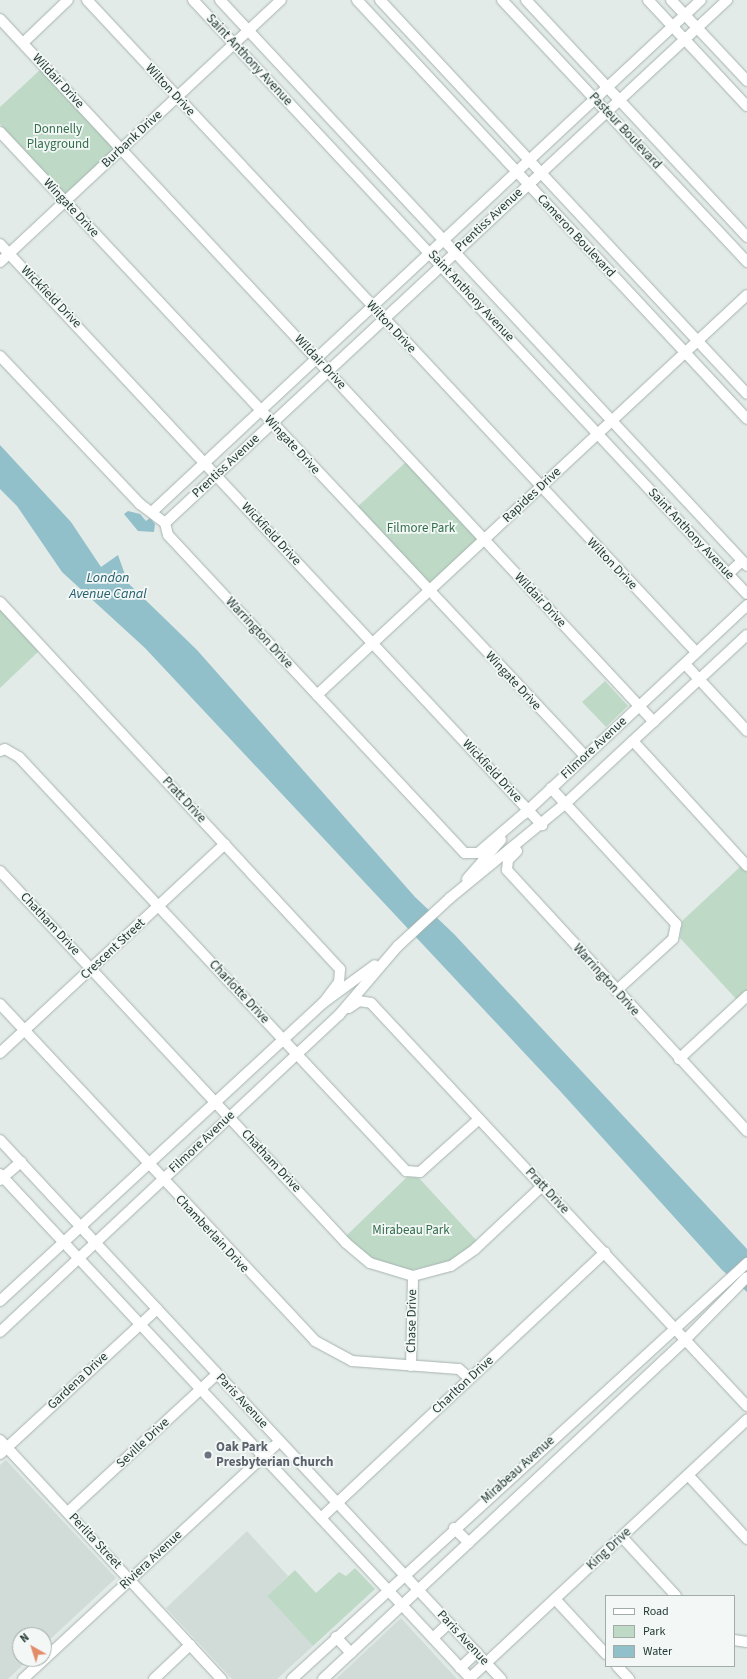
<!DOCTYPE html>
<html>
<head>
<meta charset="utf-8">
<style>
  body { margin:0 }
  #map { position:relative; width:747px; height:1679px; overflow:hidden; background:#e3ebe8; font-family:"Source Sans 3",sans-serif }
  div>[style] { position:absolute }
  .built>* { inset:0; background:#d1dbd7 }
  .green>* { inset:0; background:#bedac7 }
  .water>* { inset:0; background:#91bfca }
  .roads { filter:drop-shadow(0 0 1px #a6b3af) drop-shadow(0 0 1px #a6b3af) }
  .minor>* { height:10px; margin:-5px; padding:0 5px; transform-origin:5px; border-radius:5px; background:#fff }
  .dots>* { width:11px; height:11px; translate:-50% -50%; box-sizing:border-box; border:2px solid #f3f8f6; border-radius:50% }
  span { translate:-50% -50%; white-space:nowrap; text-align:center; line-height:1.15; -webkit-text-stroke:3.5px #f3f8f6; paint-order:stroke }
  .street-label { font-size:13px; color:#253b36 }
  .park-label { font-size:13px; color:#336d4c }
  .worship-label { font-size:13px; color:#5b616d; font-weight:700 }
  .left { translate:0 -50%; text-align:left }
  .water-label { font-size:14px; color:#256070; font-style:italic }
  .legend { position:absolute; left:605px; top:1595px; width:130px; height:72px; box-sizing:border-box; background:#f3f8f6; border:1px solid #a1aca9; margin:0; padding:5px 7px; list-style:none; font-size:12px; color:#253b36 }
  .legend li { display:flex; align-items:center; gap:8px; height:20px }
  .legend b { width:20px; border:1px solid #a1aca9 }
  .north { position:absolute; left:12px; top:1627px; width:40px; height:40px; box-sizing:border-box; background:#f3f8f6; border:1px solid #a1aca9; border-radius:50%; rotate:321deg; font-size:11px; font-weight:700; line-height:16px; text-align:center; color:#253b36 }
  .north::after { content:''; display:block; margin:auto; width:14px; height:18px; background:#e38c69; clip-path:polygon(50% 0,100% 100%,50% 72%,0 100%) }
</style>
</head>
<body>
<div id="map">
  <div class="built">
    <i style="clip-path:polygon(6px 1460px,116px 1578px,44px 1645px,44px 1635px,20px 1635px,20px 1659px,29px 1659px,8px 1679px,0 1679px,0 1465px)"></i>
    <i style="clip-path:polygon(247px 1531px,288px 1576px,267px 1596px,313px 1646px,277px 1679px,232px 1679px,166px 1608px)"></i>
    <i style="clip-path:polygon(401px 1618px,457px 1679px,336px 1679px)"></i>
  </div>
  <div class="green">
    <i style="clip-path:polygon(41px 69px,117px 150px,67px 196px,0 124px,0 107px)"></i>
    <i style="clip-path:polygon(406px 462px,478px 539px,428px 585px,356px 508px)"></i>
    <i style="clip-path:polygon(0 609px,39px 651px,0 688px)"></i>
    <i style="clip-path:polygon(605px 681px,628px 706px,606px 727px,582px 702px)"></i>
    <i style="clip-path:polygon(741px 866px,747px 872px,747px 992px,738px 1001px,680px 938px,682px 921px)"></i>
    <i style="clip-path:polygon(407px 1177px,419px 1178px,477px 1241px,454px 1260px,408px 1271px,375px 1261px,346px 1236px)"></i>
    <i style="clip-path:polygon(355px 1568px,375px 1589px,313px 1646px,267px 1596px,295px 1570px,316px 1593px,339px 1572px,346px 1576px)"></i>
  </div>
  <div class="water">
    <i style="clip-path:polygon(0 445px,71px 522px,101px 567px,118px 555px,128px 583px,197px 650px,415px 897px,454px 934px,747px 1249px,747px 1292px,722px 1270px,561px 1092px,145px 648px,62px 572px,17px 506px,0 489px)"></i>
    <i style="clip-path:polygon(128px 511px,140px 514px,146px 521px,150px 518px,155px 524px,154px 532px,138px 531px,124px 514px)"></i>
  </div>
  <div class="roads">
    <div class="minor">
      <i style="left:87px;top:0;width:892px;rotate:46.95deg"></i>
      <i style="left:193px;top:0;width:812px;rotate:47deg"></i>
      <i style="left:220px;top:0;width:773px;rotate:47.04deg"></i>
      <i style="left:357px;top:0;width:572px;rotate:47.05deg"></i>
      <i style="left:380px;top:0;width:538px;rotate:47.03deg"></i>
      <i style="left:502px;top:0;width:359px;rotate:46.9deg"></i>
      <i style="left:526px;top:0;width:324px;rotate:47deg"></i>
      <i style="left:648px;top:0;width:145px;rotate:47deg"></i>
      <i style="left:671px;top:0;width:111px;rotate:46.8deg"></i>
      <i style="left:0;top:19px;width:960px;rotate:47.07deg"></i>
      <i style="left:23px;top:43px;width:62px;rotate:-43.7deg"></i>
      <i style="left:0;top:132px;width:855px;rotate:46.85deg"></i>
      <i style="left:0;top:244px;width:795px;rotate:46.99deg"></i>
      <i style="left:0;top:262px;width:384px;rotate:-43deg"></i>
      <i style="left:0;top:356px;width:204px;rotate:46.6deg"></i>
      <i style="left:140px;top:504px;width:31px;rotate:37deg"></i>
      <i style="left:165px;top:523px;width:12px;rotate:76deg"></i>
      <i style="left:168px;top:535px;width:435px;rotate:47deg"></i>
      <i style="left:465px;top:853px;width:13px"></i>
      <i style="left:478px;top:853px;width:66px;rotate:-40.7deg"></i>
      <i style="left:153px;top:511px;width:749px;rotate:-43deg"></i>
      <i style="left:165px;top:523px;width:768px;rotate:-42.94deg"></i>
      <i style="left:728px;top:574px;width:19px;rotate:-43deg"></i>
      <i style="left:0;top:602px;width:500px;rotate:47.19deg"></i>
      <i style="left:340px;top:969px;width:13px;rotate:94deg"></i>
      <i style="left:339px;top:982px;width:26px;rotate:127deg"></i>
      <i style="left:685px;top:664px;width:91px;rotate:47.2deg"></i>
      <i style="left:317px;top:695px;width:587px;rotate:-42.93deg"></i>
      <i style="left:633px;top:741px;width:169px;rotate:47.6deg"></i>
      <i style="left:0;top:751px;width:5px;rotate:-22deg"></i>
      <i style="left:5px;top:749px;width:16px;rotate:30deg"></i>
      <i style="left:19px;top:757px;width:567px;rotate:46.93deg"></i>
      <i style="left:406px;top:1171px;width:14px;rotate:4deg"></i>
      <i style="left:420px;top:1172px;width:79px;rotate:-41.9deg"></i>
      <i style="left:551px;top:788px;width:185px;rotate:47.4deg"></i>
      <i style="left:676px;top:924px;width:15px;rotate:101deg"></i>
      <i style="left:673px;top:939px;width:77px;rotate:137.6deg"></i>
      <i style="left:524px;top:814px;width:306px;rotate:-43.1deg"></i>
      <i style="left:517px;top:851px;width:13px;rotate:135deg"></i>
      <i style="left:508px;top:860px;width:10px;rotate:96deg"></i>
      <i style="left:507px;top:870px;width:355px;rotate:47.4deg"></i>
      <i style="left:0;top:871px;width:508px;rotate:47.07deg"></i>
      <i style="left:346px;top:1243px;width:31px;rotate:40deg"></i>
      <i style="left:370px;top:1263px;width:45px;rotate:16.8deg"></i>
      <i style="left:413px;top:1276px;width:39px;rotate:-15deg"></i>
      <i style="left:451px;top:1266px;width:29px;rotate:-35deg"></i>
      <i style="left:475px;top:1249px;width:92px;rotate:-43.2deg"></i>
      <i style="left:467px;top:879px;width:52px;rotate:-48.9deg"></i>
      <i style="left:0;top:1004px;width:461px;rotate:46.9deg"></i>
      <i style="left:315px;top:1341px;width:42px;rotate:28.4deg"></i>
      <i style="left:352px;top:1361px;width:107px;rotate:4.3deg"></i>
      <i style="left:459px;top:1369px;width:13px;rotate:42deg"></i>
      <i style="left:349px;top:1008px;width:12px;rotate:-35deg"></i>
      <i style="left:359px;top:1001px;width:12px;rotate:9deg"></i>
      <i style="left:371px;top:1003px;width:551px;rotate:46.99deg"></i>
      <i style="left:0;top:1053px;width:307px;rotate:-42.9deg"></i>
      <i style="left:679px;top:1059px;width:93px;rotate:-42.8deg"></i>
      <i style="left:0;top:1140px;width:736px;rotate:47.09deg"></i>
      <i style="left:0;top:1174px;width:691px;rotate:47deg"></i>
      <i style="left:0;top:1180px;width:28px;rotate:-41deg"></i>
      <i style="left:0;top:1301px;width:439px;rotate:-42.7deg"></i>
      <i style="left:323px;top:1003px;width:64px;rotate:-36.2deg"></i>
      <i style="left:0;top:1332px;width:464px;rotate:-43.1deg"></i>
      <i style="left:339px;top:1015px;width:91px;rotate:-49.5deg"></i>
      <i style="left:398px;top:946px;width:71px;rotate:-42.7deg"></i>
      <i style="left:450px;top:898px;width:149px;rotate:-39.3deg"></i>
      <i style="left:565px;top:804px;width:248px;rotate:-42.9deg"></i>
      <i style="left:411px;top:1366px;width:90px;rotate:-88.7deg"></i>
      <i style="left:0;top:1440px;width:326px;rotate:47.2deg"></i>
      <i style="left:0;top:1454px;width:214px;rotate:-42.7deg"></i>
      <i style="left:688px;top:1475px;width:87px;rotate:47.3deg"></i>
      <i style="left:68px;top:1512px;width:203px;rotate:-42.8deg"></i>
      <i style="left:321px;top:1518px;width:389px;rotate:-43.1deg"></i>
      <i style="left:454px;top:1528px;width:21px;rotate:45deg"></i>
      <i style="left:622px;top:1537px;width:80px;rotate:47.5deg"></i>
      <i style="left:555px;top:1599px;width:75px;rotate:47.2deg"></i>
      <i style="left:336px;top:1637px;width:22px;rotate:47deg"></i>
      <i style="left:433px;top:1638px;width:22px;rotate:-43deg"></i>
      <i style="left:734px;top:1640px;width:13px;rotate:9deg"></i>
      <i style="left:617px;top:1666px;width:18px;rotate:47deg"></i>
      <i style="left:460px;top:1668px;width:23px;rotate:-43deg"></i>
      <i style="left:470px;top:1678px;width:379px;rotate:-43deg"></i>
      <i style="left:23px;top:1679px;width:350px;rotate:-42.8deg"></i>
      <i style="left:154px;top:1679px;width:50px;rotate:-43.4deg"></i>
      <i style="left:292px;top:1679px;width:617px;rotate:-42.44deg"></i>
      <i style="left:323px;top:1679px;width:496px;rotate:-43.1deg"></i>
      <i style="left:685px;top:1340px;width:88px;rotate:-45.5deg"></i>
    </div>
  </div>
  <div class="dots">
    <i style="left:208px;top:1455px;background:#6b7280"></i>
  </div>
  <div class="street-label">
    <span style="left:249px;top:60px;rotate:47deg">Saint Anthony Avenue</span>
    <span style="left:58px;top:81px;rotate:47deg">Wildair Drive</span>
    <span style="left:170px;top:90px;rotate:47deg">Wilton Drive</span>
    <span style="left:625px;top:131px;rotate:47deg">Pasteur Boulevard</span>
    <span style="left:132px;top:139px;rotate:-43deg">Burbank Drive</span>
    <span style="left:71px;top:208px;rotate:47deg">Wingate Drive</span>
    <span style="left:489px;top:220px;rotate:-43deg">Prentiss Avenue</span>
    <span style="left:576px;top:236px;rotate:47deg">Cameron Boulevard</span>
    <span style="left:471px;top:296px;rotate:47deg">Saint Anthony Avenue</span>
    <span style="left:51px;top:297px;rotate:46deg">Wickfield Drive</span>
    <span style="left:391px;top:327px;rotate:47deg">Wilton Drive</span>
    <span style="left:320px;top:362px;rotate:47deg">Wildair Drive</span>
    <span style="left:292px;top:445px;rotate:47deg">Wingate Drive</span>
    <span style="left:226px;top:466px;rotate:-43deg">Prentiss Avenue</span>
    <span style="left:532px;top:495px;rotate:-43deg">Rapides Drive</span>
    <span style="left:271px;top:534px;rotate:47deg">Wickfield Drive</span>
    <span style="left:691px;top:534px;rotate:47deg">Saint Anthony Avenue</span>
    <span style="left:612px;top:564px;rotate:46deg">Wilton Drive</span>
    <span style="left:540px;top:600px;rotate:47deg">Wildair Drive</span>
    <span style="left:259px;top:633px;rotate:47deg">Warrington Drive</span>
    <span style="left:513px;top:681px;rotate:47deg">Wingate Drive</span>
    <span style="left:594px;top:748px;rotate:-43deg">Filmore Avenue</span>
    <span style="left:492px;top:771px;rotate:47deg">Wickfield Drive</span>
    <span style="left:184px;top:800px;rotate:47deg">Pratt Drive</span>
    <span style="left:50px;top:924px;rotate:47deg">Chatham Drive</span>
    <span style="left:113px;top:949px;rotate:-43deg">Crescent Street</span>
    <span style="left:606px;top:980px;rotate:48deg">Warrington Drive</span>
    <span style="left:239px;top:992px;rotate:47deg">Charlotte Drive</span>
    <span style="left:202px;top:1142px;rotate:-43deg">Filmore Avenue</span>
    <span style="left:271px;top:1161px;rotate:47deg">Chatham Drive</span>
    <span style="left:547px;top:1191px;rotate:47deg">Pratt Drive</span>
    <span style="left:212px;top:1234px;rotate:47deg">Chamberlain Drive</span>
    <span style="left:412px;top:1321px;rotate:-89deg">Chase Drive</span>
    <span style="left:78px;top:1381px;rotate:-43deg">Gardena Drive</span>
    <span style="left:463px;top:1385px;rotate:-43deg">Charlton Drive</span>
    <span style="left:242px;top:1401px;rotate:47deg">Paris Avenue</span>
    <span style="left:143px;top:1443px;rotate:-43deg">Seville Drive</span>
    <span style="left:518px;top:1470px;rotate:-42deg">Mirabeau Avenue</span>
    <span style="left:95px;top:1541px;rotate:47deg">Perlita Street</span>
    <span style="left:609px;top:1549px;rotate:-43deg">King Drive</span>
    <span style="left:151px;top:1560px;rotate:-43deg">Riviera Avenue</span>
    <span style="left:463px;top:1638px;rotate:47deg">Paris Avenue</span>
  </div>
  <div class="park-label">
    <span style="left:58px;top:137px">Donnelly<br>Playground</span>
    <span style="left:421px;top:528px">Filmore Park</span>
    <span style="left:411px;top:1230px">Mirabeau Park</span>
  </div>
  <div class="worship-label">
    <span class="left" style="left:216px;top:1455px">Oak Park<br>Presbyterian Church</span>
  </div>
  <div class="water-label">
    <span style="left:108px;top:586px">London<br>Avenue Canal</span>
  </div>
  <ul class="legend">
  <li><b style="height:5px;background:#fff"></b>Road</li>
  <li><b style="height:11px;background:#bedac7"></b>Park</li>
  <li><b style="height:11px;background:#91bfca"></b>Water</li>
  </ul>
  <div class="north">N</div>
</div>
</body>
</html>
